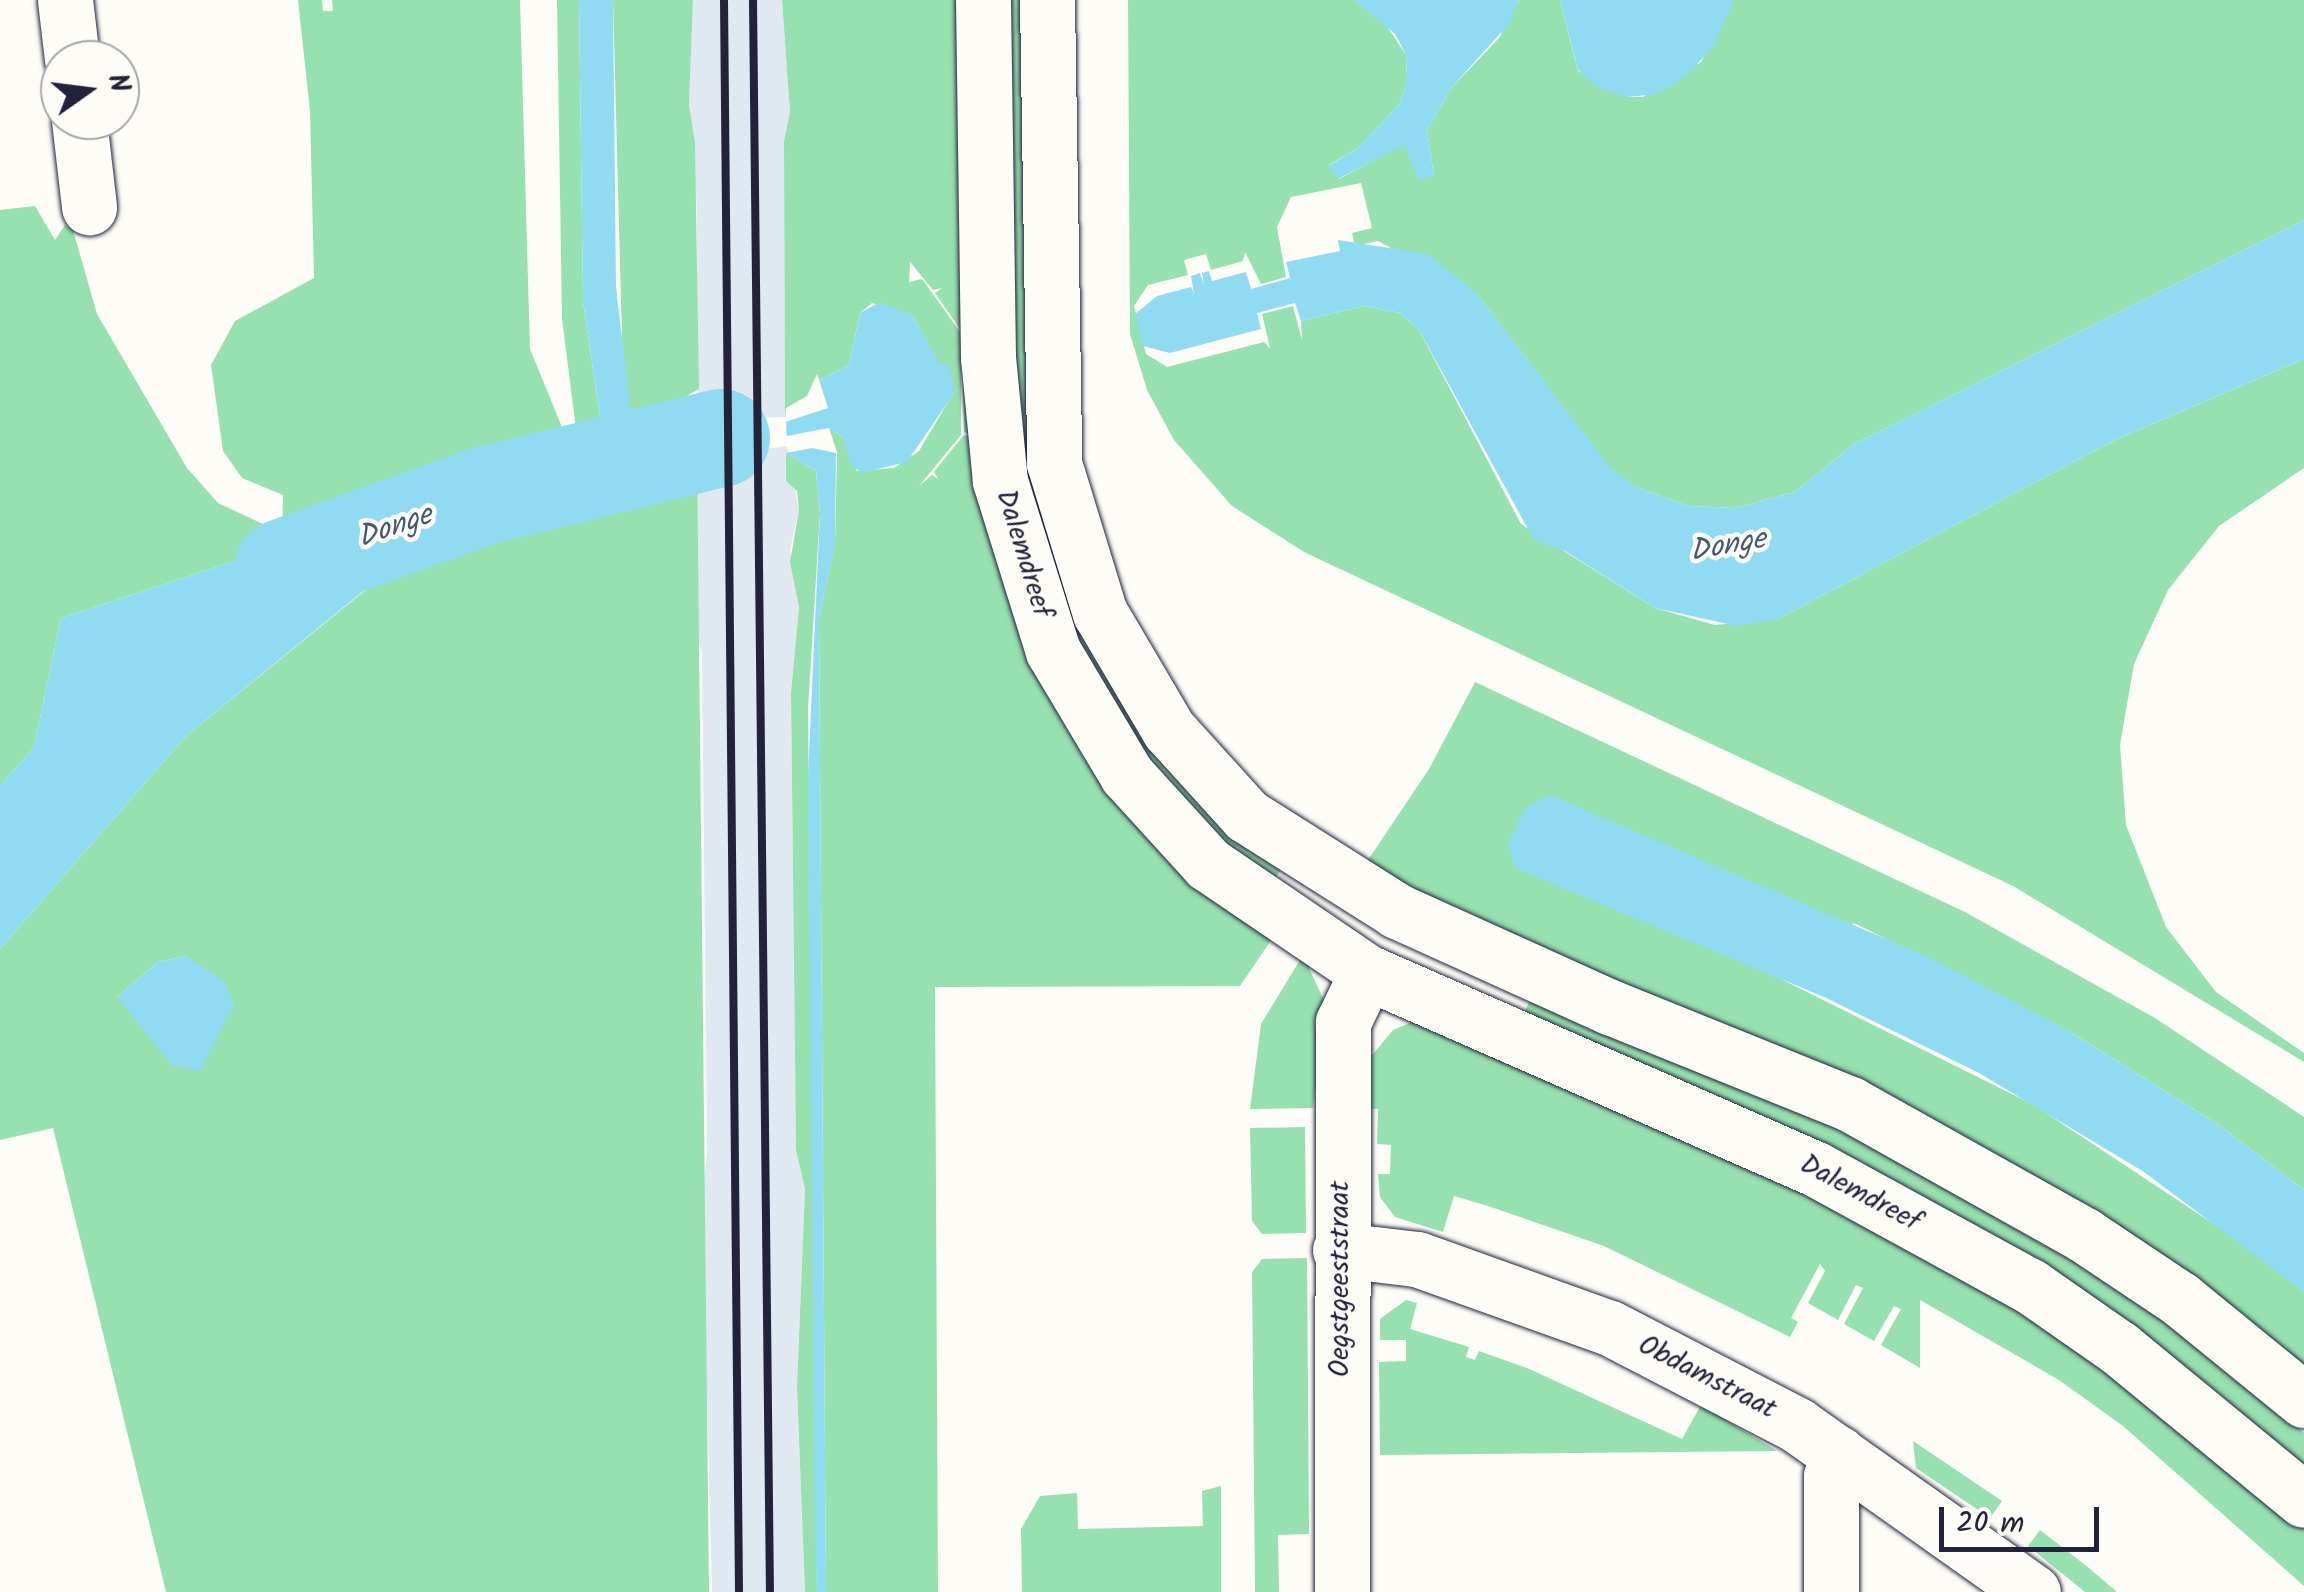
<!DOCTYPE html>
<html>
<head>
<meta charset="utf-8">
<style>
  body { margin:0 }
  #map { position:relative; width:2304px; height:1592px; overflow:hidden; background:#fdfcf7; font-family:Kalam,sans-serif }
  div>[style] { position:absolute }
  .built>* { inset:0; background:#e0e8f2 }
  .green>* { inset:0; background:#97e0af }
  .water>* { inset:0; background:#91dbf2 }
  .pier>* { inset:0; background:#fdfcf7 }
  .river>* { height:98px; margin:-49px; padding:0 49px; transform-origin:49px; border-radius:49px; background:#91dbf2 }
  .roads { filter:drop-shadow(0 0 2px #22223b) drop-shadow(0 0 2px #22223b) }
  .street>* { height:55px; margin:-27.5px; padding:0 27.5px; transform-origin:27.5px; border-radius:27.5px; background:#fdfcf7 }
  .secondary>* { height:55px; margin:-27.5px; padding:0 27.5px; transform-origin:27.5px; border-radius:27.5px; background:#fdfcf7 }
  .rail>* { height:8px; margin:-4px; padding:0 4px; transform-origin:4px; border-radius:4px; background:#22223b }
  span { translate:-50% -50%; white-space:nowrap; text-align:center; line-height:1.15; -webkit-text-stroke:9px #fdfcf7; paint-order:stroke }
  .street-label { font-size:28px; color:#22223b }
  .water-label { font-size:30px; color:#435a72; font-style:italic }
  .north { position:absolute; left:40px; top:40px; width:100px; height:100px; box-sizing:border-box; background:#fdfcf7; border:2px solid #a5a5ac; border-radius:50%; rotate:76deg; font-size:28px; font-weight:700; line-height:40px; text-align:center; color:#22223b }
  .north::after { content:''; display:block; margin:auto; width:35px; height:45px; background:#22223b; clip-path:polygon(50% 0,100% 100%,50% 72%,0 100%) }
  .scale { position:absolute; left:1939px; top:1507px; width:160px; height:45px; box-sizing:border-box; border:5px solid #22223b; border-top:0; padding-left:12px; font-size:30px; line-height:35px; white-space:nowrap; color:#22223b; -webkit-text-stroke:8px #fdfcf7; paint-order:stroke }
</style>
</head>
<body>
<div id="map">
  <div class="built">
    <i style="clip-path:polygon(693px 0,782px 0,790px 112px,784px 141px,785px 422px,697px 425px,697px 207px,689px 105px)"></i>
    <i style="clip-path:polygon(786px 441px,799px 510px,790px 550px,799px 607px,791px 691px,796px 1150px,805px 1189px,797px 1387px,805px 1592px,712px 1592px,702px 1203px,707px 1150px,702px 653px,695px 633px,697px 453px)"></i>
  </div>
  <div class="green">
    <i style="clip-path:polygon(evenodd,298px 0,322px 0,323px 11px,333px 11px,332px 0,520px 0,530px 349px,582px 476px,562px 319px,557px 0,579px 0,583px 301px,602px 431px,597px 461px,669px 463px,697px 453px,709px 1592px,166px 1592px,53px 1128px,0 1140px,0 949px,186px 736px,416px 549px,405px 505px,61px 618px,34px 747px,0 786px,0 210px,35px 206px,55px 240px,65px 225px,73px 230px,97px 314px,187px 468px,218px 503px,263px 524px,282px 543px,283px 495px,242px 478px,223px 451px,211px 365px,235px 321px,314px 278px,310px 111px,298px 0,186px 956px,234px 1004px,219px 1030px,117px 997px,158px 962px,186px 956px)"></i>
    <i style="clip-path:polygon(613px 0,693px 0,689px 105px,695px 143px,699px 389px,662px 410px,648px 409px,648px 427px,659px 427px,665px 441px,647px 437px,632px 424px,623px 377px)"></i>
    <i style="clip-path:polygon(evenodd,782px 0,974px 0,1015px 590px,1276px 933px,1240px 986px,935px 987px,938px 1592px,826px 1592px,819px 617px,835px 544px,837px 452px,829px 428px,843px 437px,857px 471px,894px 468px,919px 451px,954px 392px,913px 316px,872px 303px,860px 313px,849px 365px,819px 380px,817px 374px,807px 396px,786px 408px,785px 422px,784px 141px,790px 112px,782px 0,910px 262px,933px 290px,942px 288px,935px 293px,962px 332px,964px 432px,973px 435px,963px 436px,934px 472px,938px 479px,932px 475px,919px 486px,961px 435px,961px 333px,922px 279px,909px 282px,910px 262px)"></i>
    <i style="clip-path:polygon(1010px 0,1035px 0,1058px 521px,1287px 861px,1270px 885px,1163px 781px,1094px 678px,1042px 555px,1015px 413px)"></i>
    <i style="clip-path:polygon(1128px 0,1354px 0,1387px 26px,1406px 55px,1407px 81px,1399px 105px,1358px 148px,1329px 165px,1339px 179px,1404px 144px,1434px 176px,1427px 130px,1452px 87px,1499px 38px,1519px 0,1560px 0,1578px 71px,1628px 97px,1643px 97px,1701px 62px,1734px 0,2304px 0,2304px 220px,1854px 444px,1795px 492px,1736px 508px,1689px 506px,1636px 487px,1609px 467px,1477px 294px,1378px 241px,1355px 246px,1352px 233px,1372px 228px,1361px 183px,1291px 197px,1277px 227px,1286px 277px,1261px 284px,1245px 252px,1243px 261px,1211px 270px,1206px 254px,1184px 260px,1188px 275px,1148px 285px,1134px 306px,1146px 354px,1167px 367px,1264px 342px,1270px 348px,1262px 314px,1293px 306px,1302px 340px,1301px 321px,1364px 306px,1400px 313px,1419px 330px,1521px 524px,1655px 608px,1715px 625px,1778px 619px,2115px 440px,2304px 359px,2304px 468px,2219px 526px,2168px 590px,2134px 664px,2120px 745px,2126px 825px,2166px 927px,2216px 992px,2304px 1053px,2304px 1062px,2013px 886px,1304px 552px,1232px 506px,1174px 440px,1147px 390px,1130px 334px)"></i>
    <i style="clip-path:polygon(786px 453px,816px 471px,820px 513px,808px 709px,817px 1592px,805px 1592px,797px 1387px,805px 1189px,796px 1150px,791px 692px,799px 607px,790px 562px,799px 510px,797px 491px,786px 481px)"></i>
    <i style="clip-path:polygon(1475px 682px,1965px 912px,2155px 1018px,2304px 1117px,2304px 1190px,2219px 1125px,2069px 1031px,1854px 923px,1769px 973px,2034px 1105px,2244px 1244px,2304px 1292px,2304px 1386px,2235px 1328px,1362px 869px,1429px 769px)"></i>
    <i style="clip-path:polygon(1303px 955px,1314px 959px,1309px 968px,1327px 1007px,1313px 1108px,1250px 1109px,1261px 1024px)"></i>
    <i style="clip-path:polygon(1534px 990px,1937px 1173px,2141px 1303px,2281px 1413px,2304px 1433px,2304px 1472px,1523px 1016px)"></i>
    <i style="clip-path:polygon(1417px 1020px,1956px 1258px,2304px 1521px,2304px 1586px,2123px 1426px,2059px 1380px,1920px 1300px,1920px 1368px,1881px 1345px,1901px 1309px,1894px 1306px,1874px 1341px,1844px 1324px,1863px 1288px,1856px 1285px,1838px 1320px,1808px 1303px,1825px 1271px,1820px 1264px,1791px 1318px,1798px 1322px,1790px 1337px,1604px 1246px,1488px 1206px,1454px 1196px,1443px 1232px,1395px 1217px,1380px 1197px,1378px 1174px,1390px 1174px,1391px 1145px,1377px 1144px,1378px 1109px,1366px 1109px,1368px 1060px,1393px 1030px)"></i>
    <i style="clip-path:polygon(1305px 1127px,1306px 1233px,1262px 1234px,1252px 1221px,1250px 1128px)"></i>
    <i style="clip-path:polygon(1307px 1258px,1309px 1534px,1278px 1535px,1279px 1592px,1255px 1592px,1252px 1272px,1262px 1259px)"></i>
    <i style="clip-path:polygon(1406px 1300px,1417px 1303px,1410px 1329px,1469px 1347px,1466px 1357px,1475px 1360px,1479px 1351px,1527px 1368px,1682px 1439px,1701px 1405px,1777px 1451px,1380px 1455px,1379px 1362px,1406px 1361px,1406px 1340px,1380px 1340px,1380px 1319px)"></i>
    <i style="clip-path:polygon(1913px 1441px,2002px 1501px,1990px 1518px,1916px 1468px)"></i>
    <i style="clip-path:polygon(1221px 1486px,1221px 1592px,1022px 1592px,1021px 1529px,1040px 1496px,1077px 1493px,1078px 1529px,1203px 1526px,1202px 1491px)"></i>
    <i style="clip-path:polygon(2040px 1530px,2089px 1568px,2117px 1592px,2085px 1592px,2028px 1546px)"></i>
  </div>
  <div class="water">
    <i style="clip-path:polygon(579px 0,613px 0,616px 287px,632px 424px,647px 437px,665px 441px,697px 425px,785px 422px,828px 408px,819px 380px,849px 365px,860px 313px,880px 302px,913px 316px,940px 364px,948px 364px,955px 392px,907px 462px,861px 473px,850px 463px,843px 437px,829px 428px,697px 453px,669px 463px,656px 478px,594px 490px,590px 471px,602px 431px,583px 301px)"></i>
    <i style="clip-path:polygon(1354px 0,1519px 0,1508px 25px,1452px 87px,1427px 130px,1434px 176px,1419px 180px,1404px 145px,1338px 179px,1328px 166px,1358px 148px,1399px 105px,1407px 81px,1406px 55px,1395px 34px)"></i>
    <i style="clip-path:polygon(1560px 0,1734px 0,1713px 47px,1686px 76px,1657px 94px,1628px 97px,1600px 89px,1578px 70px)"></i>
    <i style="clip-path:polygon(2304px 220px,2304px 359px,2115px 440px,1778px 619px,1737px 626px,1655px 608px,1565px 551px,1534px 540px,1419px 330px,1400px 313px,1364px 306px,1301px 321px,1295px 303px,1257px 313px,1261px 329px,1170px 353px,1143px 346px,1135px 314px,1157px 296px,1191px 287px,1194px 294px,1191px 276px,1200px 273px,1204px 285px,1202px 273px,1209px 271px,1212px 281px,1246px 272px,1251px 289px,1290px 278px,1286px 262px,1340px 251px,1338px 240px,1428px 254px,1477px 294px,1610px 467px,1636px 487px,1689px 506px,1736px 508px,1795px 492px,1854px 444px)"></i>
    <i style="clip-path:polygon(812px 448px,836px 453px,835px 545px,819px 617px,826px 1592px,817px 1592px,815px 1525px,808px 776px,820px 513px,816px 471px,786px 453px)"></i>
    <i style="clip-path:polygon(405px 505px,416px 548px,186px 736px,0 949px,0 786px,34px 747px,61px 618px)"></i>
    <i style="clip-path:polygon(1550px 795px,1926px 956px,2069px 1031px,2219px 1125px,2304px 1190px,2304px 1292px,2144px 1172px,1979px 1073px,1824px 997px,1515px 868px,1508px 844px,1525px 808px)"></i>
    <i style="clip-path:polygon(186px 956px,224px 981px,234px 1004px,200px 1071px,172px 1065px,117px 997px,158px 962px)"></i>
  </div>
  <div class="pier">
    <i style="clip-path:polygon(786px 417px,787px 446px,699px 458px,698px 420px)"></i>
  </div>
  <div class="river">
    <i style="left:283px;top:568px;width:213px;rotate:-19.8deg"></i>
    <i style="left:483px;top:496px;width:245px;rotate:-13.7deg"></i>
  </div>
  <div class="roads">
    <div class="street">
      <i style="left:65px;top:0;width:60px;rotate:83.3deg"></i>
      <i style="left:79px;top:120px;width:88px;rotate:83.4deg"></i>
      <i style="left:1340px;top:1250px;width:78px;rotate:6.7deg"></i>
      <i style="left:1417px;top:1259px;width:205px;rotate:19.7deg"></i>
      <i style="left:1610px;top:1328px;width:211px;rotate:27.4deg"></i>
      <i style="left:1797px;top:1425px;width:289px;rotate:35.3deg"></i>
      <i style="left:1342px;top:1592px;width:570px;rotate:-89.9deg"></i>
      <i style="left:1343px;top:1022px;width:55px;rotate:-64.4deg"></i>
      <i style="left:1831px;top:1592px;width:116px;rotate:-90deg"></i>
      <i style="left:1831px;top:1476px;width:24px;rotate:-73deg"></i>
    </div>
    <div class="secondary">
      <i style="left:983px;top:0;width:357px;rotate:89.2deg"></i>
      <i style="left:988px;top:357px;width:125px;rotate:84.5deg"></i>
      <i style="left:1000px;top:481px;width:178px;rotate:72.7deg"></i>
      <i style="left:1053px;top:651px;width:144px;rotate:59.2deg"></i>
      <i style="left:1127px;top:775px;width:120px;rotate:47.7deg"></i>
      <i style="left:1208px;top:864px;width:192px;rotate:34.2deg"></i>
      <i style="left:1367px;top:972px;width:490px;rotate:23.7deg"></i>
      <i style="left:1816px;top:1169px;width:244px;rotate:28.7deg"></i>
      <i style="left:2030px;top:1286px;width:108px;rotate:34.9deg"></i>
      <i style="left:2119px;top:1348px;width:239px;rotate:39.4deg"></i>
      <i style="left:1047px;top:0;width:463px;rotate:89.1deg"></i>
      <i style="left:1054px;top:463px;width:157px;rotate:73deg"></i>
      <i style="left:1100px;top:613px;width:136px;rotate:59.5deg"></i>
      <i style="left:1169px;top:730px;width:116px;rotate:47.8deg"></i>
      <i style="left:1247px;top:816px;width:178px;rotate:32.3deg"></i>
      <i style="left:1397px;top:911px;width:234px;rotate:24.3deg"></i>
      <i style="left:1610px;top:1007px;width:259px;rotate:22deg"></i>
      <i style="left:1850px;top:1104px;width:268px;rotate:29.2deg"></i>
      <i style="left:2084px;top:1235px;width:115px;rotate:33.7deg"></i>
      <i style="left:2180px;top:1299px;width:160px;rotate:39.2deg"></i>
    </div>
  </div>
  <div class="rail">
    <i style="left:724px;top:0;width:1592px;rotate:89.46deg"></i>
    <i style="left:753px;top:0;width:1592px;rotate:89.39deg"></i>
  </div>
  <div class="street-label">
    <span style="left:1023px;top:554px;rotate:73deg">Dalemdreef</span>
    <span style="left:1860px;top:1194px;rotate:28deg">Dalemdreef</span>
    <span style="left:1341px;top:1279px;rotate:-90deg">Oegstgeeststraat</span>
    <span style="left:1707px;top:1378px;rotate:27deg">Obdamstraat</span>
  </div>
  <div class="water-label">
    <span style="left:395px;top:527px;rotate:-19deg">Donge</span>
    <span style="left:1728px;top:546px;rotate:-10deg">Donge</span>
  </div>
  <div class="north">N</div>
  <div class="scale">20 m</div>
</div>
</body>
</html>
